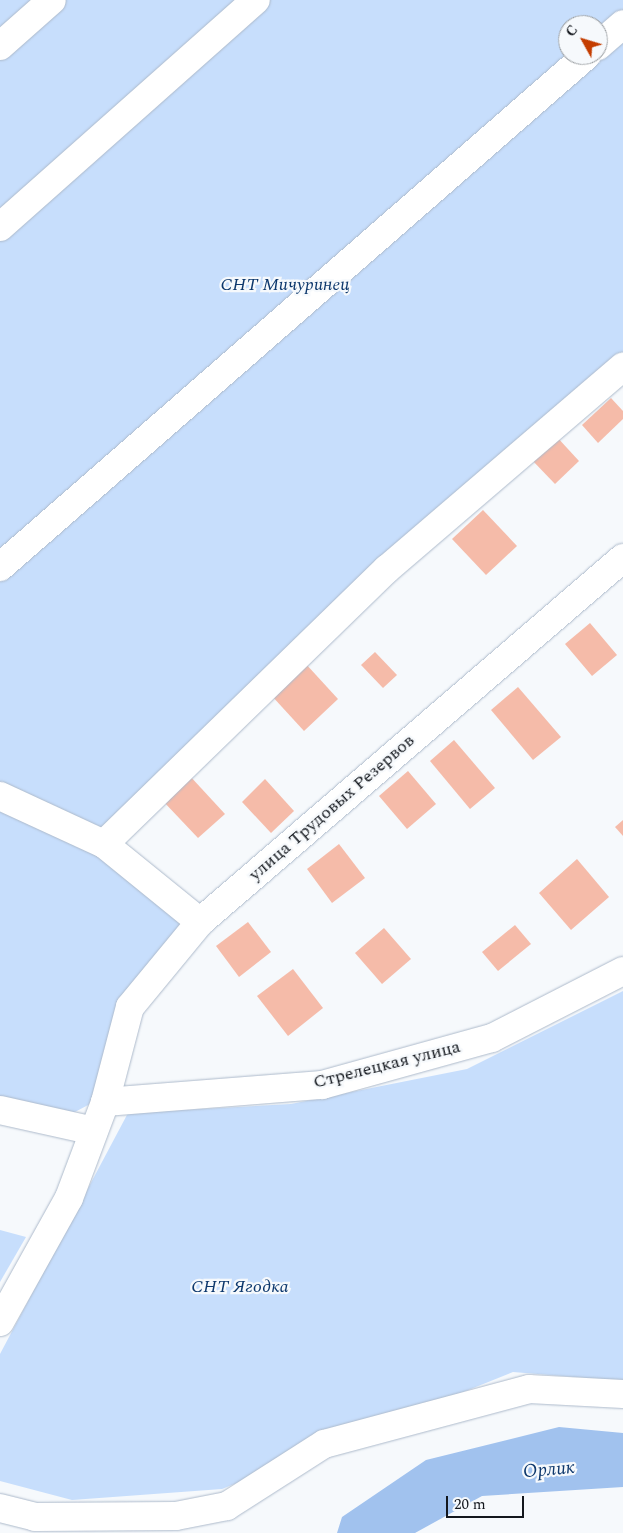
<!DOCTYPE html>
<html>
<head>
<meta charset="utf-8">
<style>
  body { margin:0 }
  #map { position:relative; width:623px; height:1533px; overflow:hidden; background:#f6f9fc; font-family:Spectral,serif }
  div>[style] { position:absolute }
  .green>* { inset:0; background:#c7defc }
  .water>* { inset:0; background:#a1c2ee }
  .building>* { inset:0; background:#f5bba9 }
  .roads { filter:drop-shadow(0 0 1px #adbacb) drop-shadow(0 0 1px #adbacb) }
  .minor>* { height:28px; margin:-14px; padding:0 14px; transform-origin:14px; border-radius:14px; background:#fff }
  span { translate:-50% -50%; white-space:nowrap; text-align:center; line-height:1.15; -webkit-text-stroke:4.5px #f6f9fc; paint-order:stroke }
  .park-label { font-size:18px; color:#0d386d; font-style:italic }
  .street-label { font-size:18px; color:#13171d }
  .water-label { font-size:19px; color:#0e386d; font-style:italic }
  .north { position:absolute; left:558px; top:15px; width:50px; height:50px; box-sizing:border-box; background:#f6f9fc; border:1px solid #9b9fa3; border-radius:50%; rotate:309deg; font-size:14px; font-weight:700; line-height:20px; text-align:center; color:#13171d }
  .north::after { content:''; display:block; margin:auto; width:18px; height:22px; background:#c43d00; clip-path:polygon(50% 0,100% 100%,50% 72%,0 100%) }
  .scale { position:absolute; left:446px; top:1496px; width:78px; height:22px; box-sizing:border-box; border:2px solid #13171d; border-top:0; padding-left:6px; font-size:15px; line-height:18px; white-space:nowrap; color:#13171d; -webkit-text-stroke:4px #f6f9fc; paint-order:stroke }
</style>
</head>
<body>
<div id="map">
  <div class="green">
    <i style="clip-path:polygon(evenodd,0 0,623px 0,623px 367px,108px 836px,196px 908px,90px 1104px,73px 1113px,0 1109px,0 0,568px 25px,598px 25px,598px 55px,568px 55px,568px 25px)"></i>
    <i style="clip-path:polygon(623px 991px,623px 1381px,513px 1372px,222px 1489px,72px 1500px,0 1481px,0 1354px,128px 1113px,291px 1104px,467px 1069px)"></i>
    <i style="clip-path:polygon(0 1230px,26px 1237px,0 1282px)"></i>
  </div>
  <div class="water">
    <i style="clip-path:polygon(559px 1427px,623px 1433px,623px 1487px,482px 1496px,415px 1533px,337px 1533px,342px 1517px,426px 1460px)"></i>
  </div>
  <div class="building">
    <i style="clip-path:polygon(611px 398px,623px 411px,623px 419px,598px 443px,582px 425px)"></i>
    <i style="clip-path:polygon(556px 436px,579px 461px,555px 484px,531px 459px)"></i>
    <i style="clip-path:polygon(483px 510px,517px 546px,486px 575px,452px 539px)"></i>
    <i style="clip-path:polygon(590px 623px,617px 655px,592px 676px,565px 644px)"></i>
    <i style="clip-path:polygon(375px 652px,397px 675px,383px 688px,361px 665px)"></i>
    <i style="clip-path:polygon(305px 663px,338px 699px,304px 731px,271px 695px)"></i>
    <i style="clip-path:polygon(518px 687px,561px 737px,533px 760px,491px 710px)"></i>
    <i style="clip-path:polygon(454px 740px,495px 788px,470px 809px,430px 761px)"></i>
    <i style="clip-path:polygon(408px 771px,436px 804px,407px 829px,379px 796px)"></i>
    <i style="clip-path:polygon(189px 775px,225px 814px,198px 838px,162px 800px)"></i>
    <i style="clip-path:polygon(265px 779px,294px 811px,271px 833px,242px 802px)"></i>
    <i style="clip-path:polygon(623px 820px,623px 836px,615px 827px)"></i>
    <i style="clip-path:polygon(339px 844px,365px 878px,332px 903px,307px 869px)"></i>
    <i style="clip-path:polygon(577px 859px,609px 897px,571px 930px,539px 893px)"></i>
    <i style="clip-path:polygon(248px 922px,271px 952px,239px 977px,216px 946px)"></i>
    <i style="clip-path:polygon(515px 925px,531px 944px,498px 971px,482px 952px)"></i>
    <i style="clip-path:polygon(384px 928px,411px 959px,382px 984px,355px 953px)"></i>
    <i style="clip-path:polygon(293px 969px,323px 1008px,288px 1036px,257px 996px)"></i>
  </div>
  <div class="roads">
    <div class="minor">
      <i style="left:0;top:46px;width:69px;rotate:-41.5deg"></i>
      <i style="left:598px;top:46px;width:33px;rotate:-41deg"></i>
      <i style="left:0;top:227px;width:342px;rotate:-41.6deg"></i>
      <i style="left:0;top:567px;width:779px;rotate:-41.1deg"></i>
      <i style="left:0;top:796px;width:115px;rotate:24.8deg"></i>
      <i style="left:104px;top:844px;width:124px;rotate:39.1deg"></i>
      <i style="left:104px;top:844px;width:395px;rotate:-44.2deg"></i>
      <i style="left:387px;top:569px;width:311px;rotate:-40.6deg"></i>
      <i style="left:105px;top:1102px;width:218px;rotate:-4.5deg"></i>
      <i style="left:322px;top:1085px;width:176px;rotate:-15.5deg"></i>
      <i style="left:492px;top:1038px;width:147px;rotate:-27.1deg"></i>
      <i style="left:0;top:1110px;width:96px;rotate:12.6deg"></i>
      <i style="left:0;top:1322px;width:142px;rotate:-60.9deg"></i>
      <i style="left:69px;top:1198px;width:103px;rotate:-69.4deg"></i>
      <i style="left:105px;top:1102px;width:98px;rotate:-75.3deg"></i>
      <i style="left:130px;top:1007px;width:110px;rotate:-50.5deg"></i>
      <i style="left:200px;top:922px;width:558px;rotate:-40.71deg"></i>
      <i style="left:0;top:1508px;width:36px;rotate:14deg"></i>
      <i style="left:35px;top:1517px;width:141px;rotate:-0.4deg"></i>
      <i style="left:176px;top:1516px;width:52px;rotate:-11.1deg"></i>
      <i style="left:227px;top:1506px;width:115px;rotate:-32.6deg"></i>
      <i style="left:324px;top:1444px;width:212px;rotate:-15deg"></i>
      <i style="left:529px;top:1389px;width:94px;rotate:3deg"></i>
    </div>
  </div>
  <div class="park-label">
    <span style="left:285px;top:285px">СНТ Мичуринец</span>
    <span style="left:240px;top:1287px">СНТ Ягодка</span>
  </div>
  <div class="street-label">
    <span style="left:332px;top:808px;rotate:-41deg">улица Трудовых Резервов</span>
    <span style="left:387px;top:1065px;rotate:-14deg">Стрелецкая улица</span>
  </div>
  <div class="water-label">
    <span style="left:549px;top:1470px;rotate:-5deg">Орлик</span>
  </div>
  <div class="north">С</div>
  <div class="scale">20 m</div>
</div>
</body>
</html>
